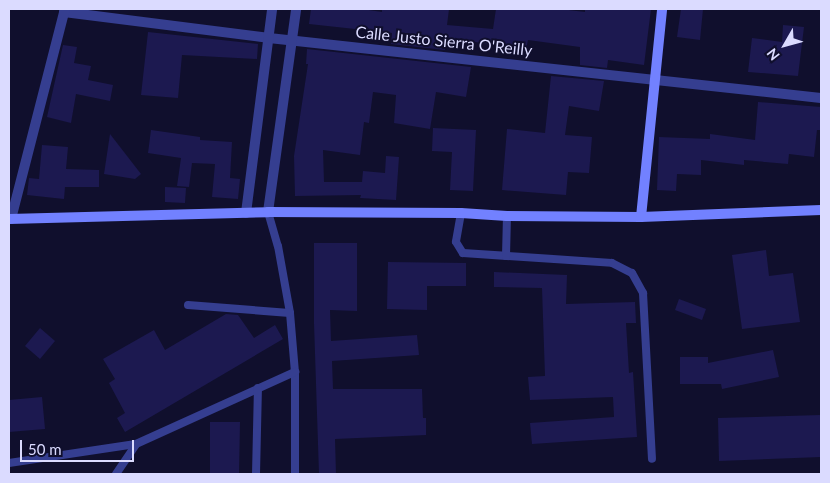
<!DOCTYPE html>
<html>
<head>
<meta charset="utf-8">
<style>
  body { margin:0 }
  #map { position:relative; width:830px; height:483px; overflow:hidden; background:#100f2d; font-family:Lato,sans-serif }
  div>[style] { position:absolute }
  .building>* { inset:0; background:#1c1950 }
  .lane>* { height:8px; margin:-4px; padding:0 4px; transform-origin:4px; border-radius:4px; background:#353e90 }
  .street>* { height:10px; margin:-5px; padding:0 5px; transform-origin:5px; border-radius:5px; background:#353e90 }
  .secondary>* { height:10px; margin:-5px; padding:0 5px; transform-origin:5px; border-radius:5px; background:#7281ff }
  span { translate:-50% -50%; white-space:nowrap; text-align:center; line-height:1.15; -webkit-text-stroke:4px #100f2d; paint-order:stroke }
  .street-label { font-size:16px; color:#dbdbff }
  .frame { position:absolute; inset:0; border:10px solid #dbdbff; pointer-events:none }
  .north { position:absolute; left:760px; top:20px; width:50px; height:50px; -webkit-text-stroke:4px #100f2d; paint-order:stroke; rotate:232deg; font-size:14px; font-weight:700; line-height:20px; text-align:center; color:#dbdbff }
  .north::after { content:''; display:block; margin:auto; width:18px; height:22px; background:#dbdbff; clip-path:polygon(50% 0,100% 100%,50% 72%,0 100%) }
  .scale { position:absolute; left:20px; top:440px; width:114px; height:22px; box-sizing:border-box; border:2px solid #dbdbff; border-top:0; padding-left:6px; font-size:15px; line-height:18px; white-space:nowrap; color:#dbdbff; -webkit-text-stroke:4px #100f2d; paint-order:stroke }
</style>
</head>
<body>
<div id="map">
  <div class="building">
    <i style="clip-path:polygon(311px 9px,362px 9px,382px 12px,382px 9px,449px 9px,447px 25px,493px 29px,496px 9px,560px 9px,585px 12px,585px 9px,651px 9px,644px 65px,608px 60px,607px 68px,580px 65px,580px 47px,528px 40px,526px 49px,446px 38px,445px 50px,391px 44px,392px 33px,309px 24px)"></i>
    <i style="clip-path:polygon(681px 9px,703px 9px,700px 40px,677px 37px)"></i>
    <i style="clip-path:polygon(783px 25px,804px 27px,798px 76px,748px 72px,752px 38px,782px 42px)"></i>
    <i style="clip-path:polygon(148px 32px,258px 44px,257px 59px,182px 55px,178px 98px,141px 95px)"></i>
    <i style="clip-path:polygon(63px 45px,77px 47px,74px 63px,91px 66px,88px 80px,113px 85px,110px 101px,76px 94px,71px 123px,47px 117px)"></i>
    <i style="clip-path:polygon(307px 49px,471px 67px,466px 97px,436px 92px,430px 129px,394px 123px,396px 95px,373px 92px,369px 123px,364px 122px,360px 155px,323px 150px,324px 182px,362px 182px,363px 171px,385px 173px,386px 156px,399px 157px,396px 200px,360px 198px,361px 195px,295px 196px,294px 156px,308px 64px,306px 64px)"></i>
    <i style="clip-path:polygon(551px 76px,604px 81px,599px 111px,569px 106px,565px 135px,592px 137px,589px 173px,568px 172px,566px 195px,502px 190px,507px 129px,545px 133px)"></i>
    <i style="clip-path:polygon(758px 102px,821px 107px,821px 130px,817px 130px,814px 157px,789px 154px,788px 164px,744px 160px,744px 165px,701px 160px,701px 175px,677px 174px,676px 191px,657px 190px,659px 137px,710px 139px,710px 134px,755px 140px)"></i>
    <i style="clip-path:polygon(433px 128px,476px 130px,473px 191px,450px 190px,452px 152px,432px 151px)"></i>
    <i style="clip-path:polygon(151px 130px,200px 137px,200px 140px,232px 142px,230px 178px,240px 179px,238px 199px,212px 197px,215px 164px,192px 163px,189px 187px,177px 186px,181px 158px,148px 153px)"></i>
    <i style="clip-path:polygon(110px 134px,141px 174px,135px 179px,104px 174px)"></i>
    <i style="clip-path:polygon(42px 145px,68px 147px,66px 169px,99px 170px,99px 187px,65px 187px,64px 199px,27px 195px,29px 178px,39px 179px)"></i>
    <i style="clip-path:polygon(165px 187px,186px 188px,185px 203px,165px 202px)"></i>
    <i style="clip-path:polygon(314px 243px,357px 243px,357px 311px,330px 310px,331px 341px,417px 335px,419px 355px,332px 361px,333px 389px,422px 389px,423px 418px,426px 418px,426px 435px,335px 439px,336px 474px,319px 474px,314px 323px)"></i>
    <i style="clip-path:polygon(766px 250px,769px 276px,793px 273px,800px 322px,742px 329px,732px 255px)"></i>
    <i style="clip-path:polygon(388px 262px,466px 263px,466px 286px,427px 286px,427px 310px,387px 309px)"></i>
    <i style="clip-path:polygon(494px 272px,567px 275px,566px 304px,635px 302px,636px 323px,626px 323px,629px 373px,633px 372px,637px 437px,532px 444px,530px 423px,614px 417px,613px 397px,530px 400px,528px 377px,545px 376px,542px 288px,494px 287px)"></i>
    <i style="clip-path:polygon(679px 299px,706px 309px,702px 320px,675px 310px)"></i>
    <i style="clip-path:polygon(226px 314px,238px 315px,254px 338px,275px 325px,283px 339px,125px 432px,117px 418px,125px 413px,109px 383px,115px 379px,103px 359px,154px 330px,165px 350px)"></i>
    <i style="clip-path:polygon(40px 328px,55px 341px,40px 359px,25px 346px)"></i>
    <i style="clip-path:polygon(773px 350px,779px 377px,722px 389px,721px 384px,680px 384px,680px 357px,708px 357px,708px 363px)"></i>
    <i style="clip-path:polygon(42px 397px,45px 429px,9px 432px,9px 400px)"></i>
    <i style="clip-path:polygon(821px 415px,821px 457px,719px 461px,718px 418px)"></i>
    <i style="clip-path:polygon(210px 422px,240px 422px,239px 474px,210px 474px)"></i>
  </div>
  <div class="lane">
    <i style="left:268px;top:212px;width:35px;rotate:74deg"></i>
    <i style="left:278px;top:246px;width:68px;rotate:79.8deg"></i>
    <i style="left:290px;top:313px;width:59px;rotate:85.2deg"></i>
    <i style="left:295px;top:372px;width:102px;rotate:90deg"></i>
    <i style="left:461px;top:213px;width:29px;rotate:100deg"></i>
    <i style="left:456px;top:242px;width:13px;rotate:58deg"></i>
    <i style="left:463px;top:253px;width:149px;rotate:3.8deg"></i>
    <i style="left:612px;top:263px;width:22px;rotate:27deg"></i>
    <i style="left:632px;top:273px;width:23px;rotate:61deg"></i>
    <i style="left:643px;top:293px;width:166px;rotate:86.9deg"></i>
    <i style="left:506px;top:256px;width:40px;rotate:-88.6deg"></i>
    <i style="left:188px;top:305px;width:102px;rotate:4.5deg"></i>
    <i style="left:9px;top:463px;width:128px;rotate:-8.5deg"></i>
    <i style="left:136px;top:444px;width:175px;rotate:-24.4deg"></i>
    <i style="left:116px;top:474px;width:36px;rotate:-56deg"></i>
    <i style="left:256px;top:474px;width:86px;rotate:-88.7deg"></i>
  </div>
  <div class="street">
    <i style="left:64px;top:12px;width:207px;rotate:7.2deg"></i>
    <i style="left:269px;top:38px;width:555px;rotate:6.2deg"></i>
    <i style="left:268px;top:212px;width:205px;rotate:-82.1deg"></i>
    <i style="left:246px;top:213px;width:206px;rotate:-82.7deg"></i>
    <i style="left:11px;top:219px;width:217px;rotate:-75.6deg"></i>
  </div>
  <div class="secondary">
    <i style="left:641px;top:217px;width:209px;rotate:-84.2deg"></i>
    <i style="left:9px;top:219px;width:259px;rotate:-1.5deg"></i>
    <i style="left:268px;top:212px;width:193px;rotate:0.3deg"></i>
    <i style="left:461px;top:213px;width:46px;rotate:3.7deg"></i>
    <i style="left:507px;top:216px;width:134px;rotate:0.4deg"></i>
    <i style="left:641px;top:217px;width:180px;rotate:-2.2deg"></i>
  </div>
  <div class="street-label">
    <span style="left:444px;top:41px;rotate:6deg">Calle Justo Sierra O'Reilly</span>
  </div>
  <div class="frame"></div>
  <div class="north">N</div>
  <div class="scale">50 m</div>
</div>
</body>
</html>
